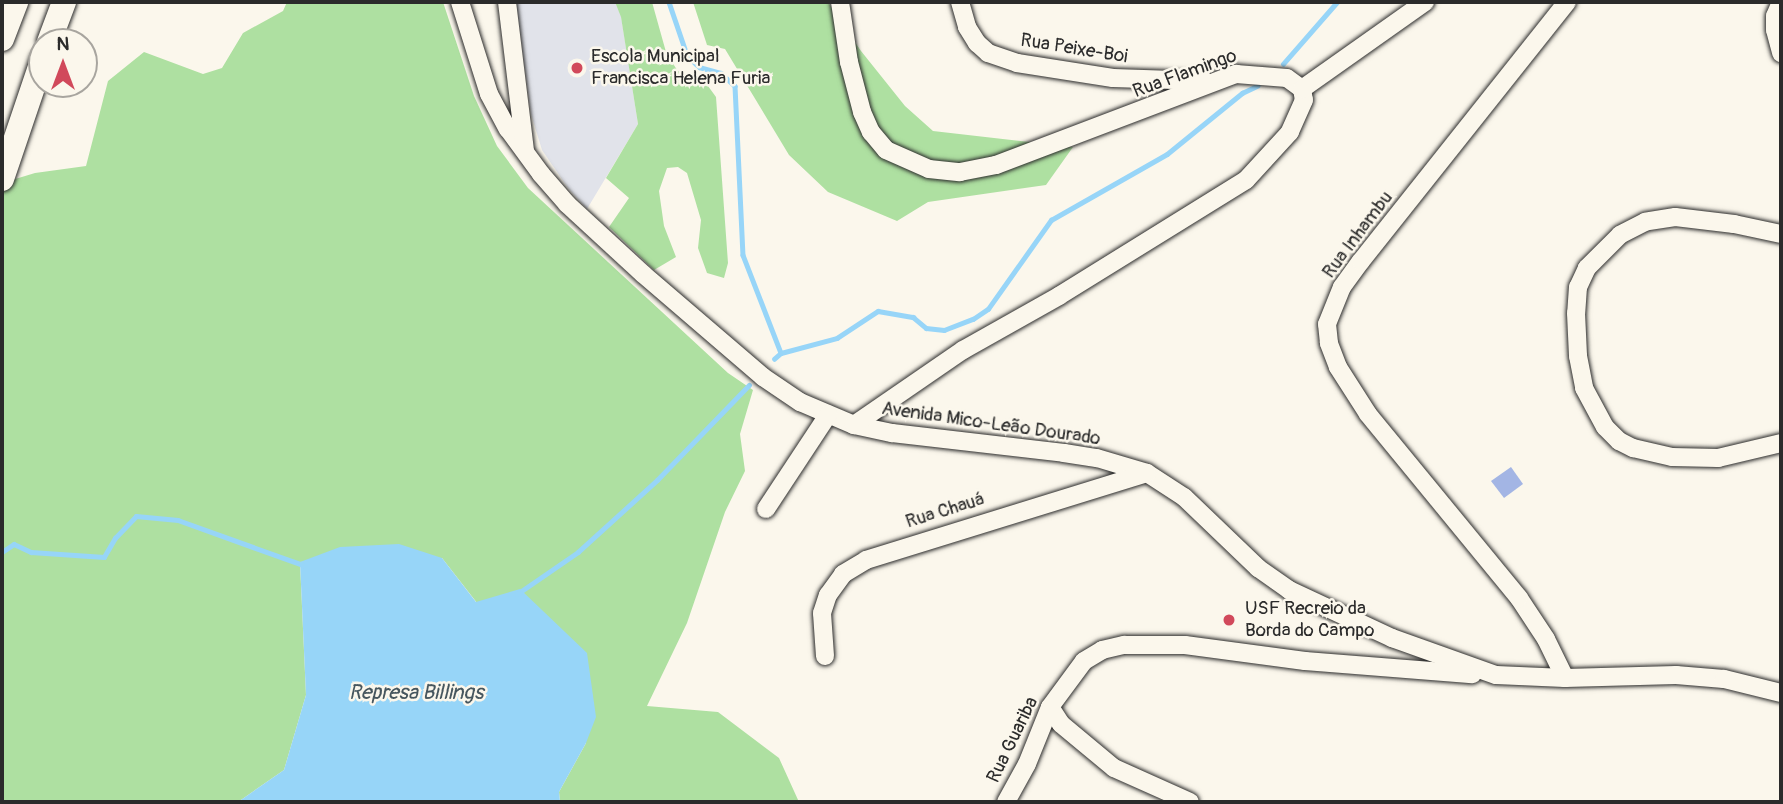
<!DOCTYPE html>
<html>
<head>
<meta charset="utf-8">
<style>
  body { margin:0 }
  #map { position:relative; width:1783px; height:804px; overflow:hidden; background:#fbf7ec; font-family:Pangolin,sans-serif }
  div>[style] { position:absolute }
  .built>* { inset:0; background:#e1e3ea }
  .green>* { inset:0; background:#aee0a1 }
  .water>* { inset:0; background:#97d5f8 }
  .stream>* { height:4.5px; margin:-2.25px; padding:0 2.25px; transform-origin:2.25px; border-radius:2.25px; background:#97d5f8 }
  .building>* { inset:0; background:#a3b5e4 }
  .roads { filter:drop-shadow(0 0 2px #2b2b2b) drop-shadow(0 0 2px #2b2b2b) }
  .minor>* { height:18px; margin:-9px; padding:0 9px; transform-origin:9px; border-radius:9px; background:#fbf7ec }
  .highway>* { height:24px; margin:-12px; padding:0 12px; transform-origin:12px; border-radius:12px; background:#fbf7ec }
  .dots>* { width:19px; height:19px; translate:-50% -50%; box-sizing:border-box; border:4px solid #fbf7ec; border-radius:50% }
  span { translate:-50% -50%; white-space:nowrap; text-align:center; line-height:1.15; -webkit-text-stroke:5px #fbf7ec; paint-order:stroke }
  .street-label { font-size:19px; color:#2b2b2b }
  .poi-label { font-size:19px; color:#2b2b2b }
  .left { translate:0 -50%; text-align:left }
  .water-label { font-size:21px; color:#46565e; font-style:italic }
  .frame { position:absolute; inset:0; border:4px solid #2b2b2b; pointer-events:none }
  .north { position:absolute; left:28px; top:28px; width:70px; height:70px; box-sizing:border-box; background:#fbf7ec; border:2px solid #a8a59f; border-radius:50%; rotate:0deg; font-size:19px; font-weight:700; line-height:28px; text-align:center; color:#2b2b2b }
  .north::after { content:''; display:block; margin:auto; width:24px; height:32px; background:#d1495b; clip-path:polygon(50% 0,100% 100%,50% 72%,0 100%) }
</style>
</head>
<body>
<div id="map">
  <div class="built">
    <i style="clip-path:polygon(516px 2px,615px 2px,621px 16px,638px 124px,587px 209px,568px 188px,542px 150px,531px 114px)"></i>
  </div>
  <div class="green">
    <i style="clip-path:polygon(287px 2px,443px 2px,474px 96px,497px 146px,528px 188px,728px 373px,753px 390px,740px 434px,745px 471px,725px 512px,687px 623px,647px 706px,718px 712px,779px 758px,799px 802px,560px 802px,559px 792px,586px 743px,442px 558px,300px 562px,306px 695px,284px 770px,238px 802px,2px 802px,2px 183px,35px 173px,86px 166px,108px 81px,144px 52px,203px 74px,222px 68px,243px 33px,283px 11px)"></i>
    <i style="clip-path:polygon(615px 2px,652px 2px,666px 52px,677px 70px,692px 81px,708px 86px,716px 97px,728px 263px,724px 278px,707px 273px,698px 248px,701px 220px,687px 173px,678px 167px,667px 168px,659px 191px,664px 226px,676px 257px,654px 270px,609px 227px,629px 198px,606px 178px,638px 124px,621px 17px)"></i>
    <i style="clip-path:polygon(693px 2px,828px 2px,861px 51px,905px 106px,933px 131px,1073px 147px,1046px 185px,928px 202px,897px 221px,828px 192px,789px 155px,725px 49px,707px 45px)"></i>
  </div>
  <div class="water">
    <i style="clip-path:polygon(399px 544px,442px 558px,476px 602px,520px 589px,587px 653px,596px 717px,586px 743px,559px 792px,560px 802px,238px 802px,284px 770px,306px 695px,300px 562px,340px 547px)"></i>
  </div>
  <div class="stream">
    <i style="left:669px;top:2px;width:56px;rotate:71.2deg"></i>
    <i style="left:687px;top:55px;width:17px;rotate:45deg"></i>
    <i style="left:699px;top:67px;width:23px;rotate:15deg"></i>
    <i style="left:721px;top:73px;width:19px;rotate:43deg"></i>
    <i style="left:735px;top:86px;width:169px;rotate:87.3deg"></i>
    <i style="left:743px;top:255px;width:105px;rotate:68.8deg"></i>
    <i style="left:1283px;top:64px;width:82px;rotate:-48.9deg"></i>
    <i style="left:774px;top:359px;width:9px;rotate:-41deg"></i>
    <i style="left:781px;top:353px;width:58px;rotate:-15deg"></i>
    <i style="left:837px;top:338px;width:49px;rotate:-33.4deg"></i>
    <i style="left:878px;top:311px;width:36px;rotate:10deg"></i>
    <i style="left:913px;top:317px;width:17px;rotate:40deg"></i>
    <i style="left:926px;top:328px;width:18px;rotate:6deg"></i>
    <i style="left:944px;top:330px;width:31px;rotate:-21deg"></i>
    <i style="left:973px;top:319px;width:18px;rotate:-34deg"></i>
    <i style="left:988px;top:309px;width:109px;rotate:-54.7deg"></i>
    <i style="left:1051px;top:220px;width:133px;rotate:-29.6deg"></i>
    <i style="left:1167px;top:154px;width:97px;rotate:-39.1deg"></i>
    <i style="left:1242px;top:93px;width:17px;rotate:-25deg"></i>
    <i style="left:2px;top:552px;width:14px;rotate:-34deg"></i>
    <i style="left:14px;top:544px;width:19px;rotate:25deg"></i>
    <i style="left:31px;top:552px;width:73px;rotate:3.9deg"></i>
    <i style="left:104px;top:557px;width:22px;rotate:-60deg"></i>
    <i style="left:115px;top:538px;width:30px;rotate:-46deg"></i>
    <i style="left:136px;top:516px;width:42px;rotate:5.4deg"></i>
    <i style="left:178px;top:520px;width:133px;rotate:19.8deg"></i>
    <i style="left:517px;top:594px;width:74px;rotate:-34.5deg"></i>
    <i style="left:578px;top:552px;width:107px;rotate:-42.3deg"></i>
    <i style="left:657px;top:480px;width:132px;rotate:-45.9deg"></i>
  </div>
  <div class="building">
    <i style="clip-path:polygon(1511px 467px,1523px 484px,1504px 498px,1491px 481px)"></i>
  </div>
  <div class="roads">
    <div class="minor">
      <i style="left:460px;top:2px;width:96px;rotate:72.5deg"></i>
      <i style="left:489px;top:94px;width:40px;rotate:62deg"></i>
      <i style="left:508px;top:129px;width:56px;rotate:53.7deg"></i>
      <i style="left:541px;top:174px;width:40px;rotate:49deg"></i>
      <i style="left:567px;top:204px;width:103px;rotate:42.6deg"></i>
      <i style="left:643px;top:274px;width:158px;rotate:40.6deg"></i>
      <i style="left:763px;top:377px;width:45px;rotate:34deg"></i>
      <i style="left:800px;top:402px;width:59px;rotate:23.1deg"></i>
      <i style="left:854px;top:425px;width:39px;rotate:12deg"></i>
      <i style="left:892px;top:433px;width:173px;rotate:6.6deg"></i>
      <i style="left:1064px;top:453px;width:33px;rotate:9deg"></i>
      <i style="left:1097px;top:458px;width:52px;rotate:16.7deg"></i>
      <i style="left:1147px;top:473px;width:44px;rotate:33deg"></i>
      <i style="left:1184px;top:497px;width:103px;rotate:43.8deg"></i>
      <i style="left:1258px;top:568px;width:38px;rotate:35deg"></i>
      <i style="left:1289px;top:590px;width:114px;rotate:25deg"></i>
      <i style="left:1392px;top:638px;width:110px;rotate:19.6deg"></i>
      <i style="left:1496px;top:675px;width:69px;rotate:2.5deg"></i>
      <i style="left:1565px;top:678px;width:111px;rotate:-1.5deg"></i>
      <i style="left:1676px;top:675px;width:48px;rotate:4.8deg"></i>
      <i style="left:1724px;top:679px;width:59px;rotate:13.8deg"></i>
      <i style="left:507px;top:2px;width:149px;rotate:83.1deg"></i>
      <i style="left:840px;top:2px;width:61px;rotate:81.5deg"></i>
      <i style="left:849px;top:62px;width:52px;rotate:75.4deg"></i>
      <i style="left:862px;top:112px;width:22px;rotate:66deg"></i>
      <i style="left:871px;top:132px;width:23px;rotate:50deg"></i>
      <i style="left:886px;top:150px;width:47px;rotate:23.8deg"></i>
      <i style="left:929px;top:169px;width:31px;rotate:6deg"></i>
      <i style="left:960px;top:172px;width:37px;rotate:-11deg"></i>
      <i style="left:996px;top:165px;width:257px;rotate:-20.8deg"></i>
      <i style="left:1236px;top:74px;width:51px;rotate:4.5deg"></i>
      <i style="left:1287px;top:78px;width:19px;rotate:36deg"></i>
      <i style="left:1302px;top:89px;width:11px;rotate:80deg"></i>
      <i style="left:1304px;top:100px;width:35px;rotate:114deg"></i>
      <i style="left:1290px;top:132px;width:65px;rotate:132.5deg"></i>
      <i style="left:1246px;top:180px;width:220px;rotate:148.2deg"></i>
      <i style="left:1059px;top:296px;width:110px;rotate:150.6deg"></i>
      <i style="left:963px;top:350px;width:132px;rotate:145.5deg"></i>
      <i style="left:960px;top:2px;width:26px;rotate:74deg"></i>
      <i style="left:967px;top:27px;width:19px;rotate:58deg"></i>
      <i style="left:977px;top:43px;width:15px;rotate:42deg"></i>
      <i style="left:988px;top:53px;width:31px;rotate:19deg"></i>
      <i style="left:1017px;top:63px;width:97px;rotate:8.9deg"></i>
      <i style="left:1113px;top:78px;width:92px;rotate:1.9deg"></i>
      <i style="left:1781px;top:2px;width:15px;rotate:113deg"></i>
      <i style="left:1775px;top:16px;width:14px;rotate:90deg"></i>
      <i style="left:1775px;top:30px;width:24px;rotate:75deg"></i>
      <i style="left:1302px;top:89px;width:151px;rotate:-35.3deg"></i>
      <i style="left:1781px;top:234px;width:48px;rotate:-168deg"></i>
      <i style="left:1734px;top:224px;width:59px;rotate:-173.2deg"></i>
      <i style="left:1675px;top:217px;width:30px;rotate:171deg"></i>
      <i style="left:1645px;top:222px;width:28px;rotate:153deg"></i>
      <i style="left:1620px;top:235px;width:47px;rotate:135deg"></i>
      <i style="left:1587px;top:268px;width:21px;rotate:115deg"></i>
      <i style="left:1578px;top:287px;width:26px;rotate:94deg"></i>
      <i style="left:1576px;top:313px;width:43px;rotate:87.3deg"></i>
      <i style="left:1578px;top:356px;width:33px;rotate:79deg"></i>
      <i style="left:1584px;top:388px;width:44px;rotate:61.7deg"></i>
      <i style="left:1605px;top:427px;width:20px;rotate:45deg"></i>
      <i style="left:1619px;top:441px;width:16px;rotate:27deg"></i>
      <i style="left:1633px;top:448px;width:40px;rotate:13deg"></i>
      <i style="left:1672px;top:457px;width:46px;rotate:1.2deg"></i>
      <i style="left:1718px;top:458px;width:65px;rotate:-13.4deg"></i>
      <i style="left:766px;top:509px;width:113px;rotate:-56.6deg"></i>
      <i style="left:825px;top:656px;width:43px;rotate:-94deg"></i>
      <i style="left:822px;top:613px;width:19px;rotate:-72deg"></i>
      <i style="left:828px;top:595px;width:26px;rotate:-54deg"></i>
      <i style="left:843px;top:574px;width:27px;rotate:-31deg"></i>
      <i style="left:866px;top:560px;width:294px;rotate:-17.2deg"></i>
      <i style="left:1565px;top:678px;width:43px;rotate:-116deg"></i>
      <i style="left:1546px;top:639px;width:49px;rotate:-123.4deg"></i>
      <i style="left:1519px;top:598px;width:238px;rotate:-129.4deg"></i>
      <i style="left:1368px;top:414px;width:56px;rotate:-122.6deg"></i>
      <i style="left:1338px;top:367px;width:26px;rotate:-111deg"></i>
      <i style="left:1329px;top:343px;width:19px;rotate:-96deg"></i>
      <i style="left:1327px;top:324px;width:40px;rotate:-68deg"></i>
      <i style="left:1342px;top:287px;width:32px;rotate:-54deg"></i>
      <i style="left:1361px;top:261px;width:331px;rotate:-51.5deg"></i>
      <i style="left:1050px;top:707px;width:20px;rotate:57deg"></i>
      <i style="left:1061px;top:724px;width:69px;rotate:39.7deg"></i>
      <i style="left:1114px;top:768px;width:83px;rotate:24.1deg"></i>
      <i style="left:1006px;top:802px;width:43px;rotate:-61.1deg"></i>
      <i style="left:1027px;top:764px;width:61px;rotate:-68deg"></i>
      <i style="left:1050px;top:707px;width:57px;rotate:-53.5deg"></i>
      <i style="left:1084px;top:661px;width:21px;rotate:-31deg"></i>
      <i style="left:1102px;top:650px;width:23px;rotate:-13deg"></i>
      <i style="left:1124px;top:645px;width:61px"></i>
      <i style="left:1185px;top:645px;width:121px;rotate:7.6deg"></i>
      <i style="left:1305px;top:661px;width:168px;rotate:4.5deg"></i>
    </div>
    <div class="highway">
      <i style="left:2px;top:39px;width:40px;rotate:-69deg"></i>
      <i style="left:49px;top:42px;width:43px;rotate:-69.4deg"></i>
      <i style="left:2px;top:179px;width:125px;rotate:-71.3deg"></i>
    </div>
  </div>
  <div class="dots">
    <i style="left:577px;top:68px;background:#d1495b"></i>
    <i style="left:1229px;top:620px;background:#d1495b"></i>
  </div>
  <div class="street-label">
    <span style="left:1074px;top:49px;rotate:9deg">Rua Peixe-Boi</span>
    <span style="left:1185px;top:74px;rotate:-20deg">Rua Flamingo</span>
    <span style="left:1358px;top:235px;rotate:-53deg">Rua Inhambu</span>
    <span style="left:991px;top:424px;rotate:8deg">Avenida Mico-Leão Dourado</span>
    <span style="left:945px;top:511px;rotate:-17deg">Rua Chauá</span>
    <span style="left:1013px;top:740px;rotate:-64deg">Rua Guariba</span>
  </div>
  <div class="poi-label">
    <span class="left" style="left:591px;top:68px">Escola Municipal<br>Francisca Helena Furia</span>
    <span class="left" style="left:1245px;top:620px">USF Recreio da<br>Borda do Campo</span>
  </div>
  <div class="water-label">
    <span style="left:416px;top:693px">Represa Billings</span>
  </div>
  <div class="frame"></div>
  <div class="north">N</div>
</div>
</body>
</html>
